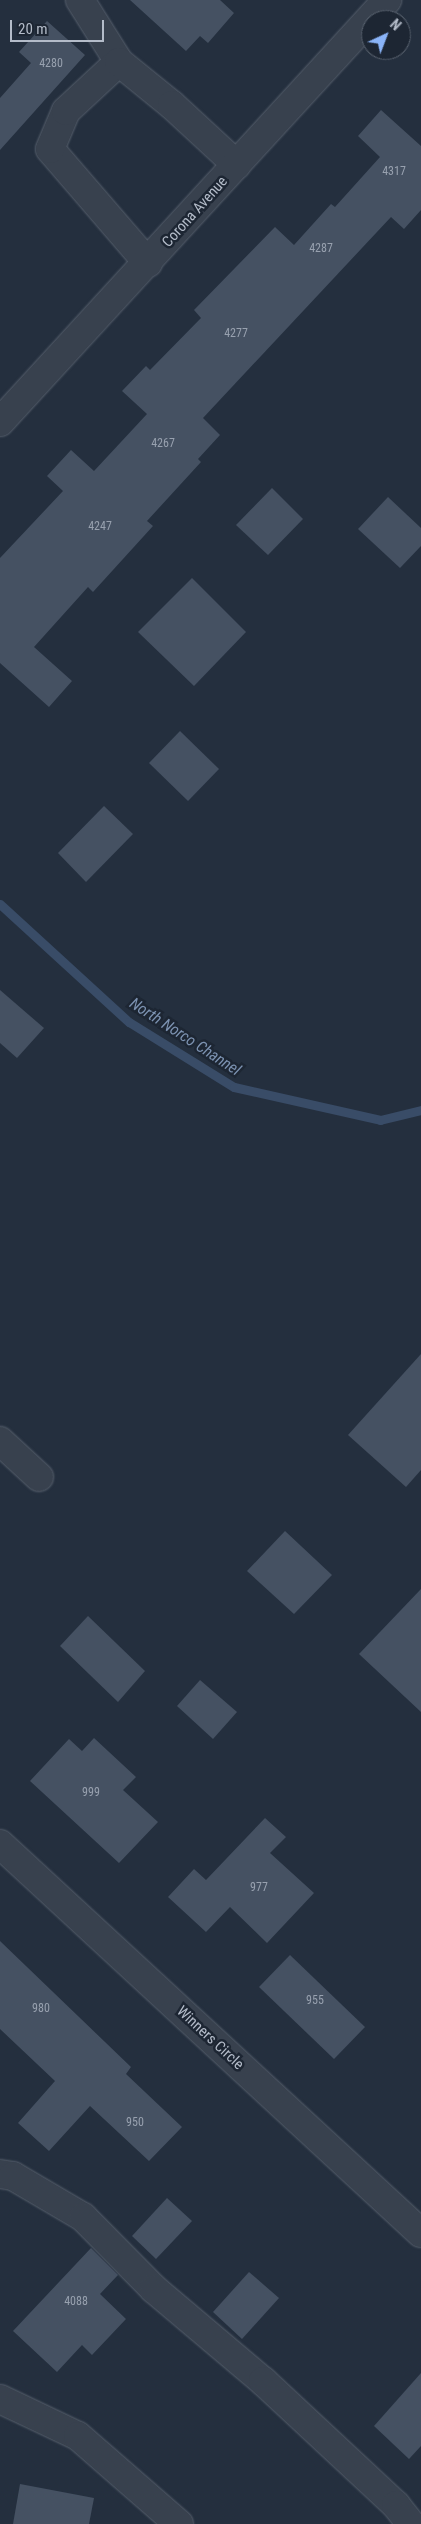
<!DOCTYPE html>
<html>
<head>
<meta charset="utf-8">
<style>
  body { margin:0 }
  #map { position:relative; width:421px; height:2524px; overflow:hidden; background:#242f3e; font-family:"Roboto Condensed",sans-serif }
  div>[style] { position:absolute }
  .stream>* { height:9px; margin:-4.5px; padding:0 4.5px; transform-origin:4.5px; border-radius:4.5px; background:#394c67 }
  .building>* { inset:0; background:#455162 }
  .roads { filter:drop-shadow(0 0 1px #565f6c) drop-shadow(0 0 1px #565f6c) }
  .minor>* { height:28px; margin:-14px; padding:0 14px; transform-origin:14px; border-radius:14px; background:#38414e }
  span { translate:-50% -50%; white-space:nowrap; text-align:center; line-height:1.15; -webkit-text-stroke:5px #1d2633; paint-order:stroke }
  .number-label { font-size:12px; color:#98a1af }
  .number-label span { -webkit-text-stroke-width:0 }
  .street-label { font-size:15px; color:#b4bcc9 }
  .water-label { font-size:16px; color:#7c92b1; font-style:italic }
  .north { position:absolute; left:361px; top:10px; width:50px; height:50px; box-sizing:border-box; background:#1d2633; border:1px solid #59626f; border-radius:50%; rotate:43deg; font-size:14px; font-weight:700; line-height:20px; text-align:center; color:#b4bcc9 }
  .north::after { content:''; display:block; margin:auto; width:18px; height:22px; background:#8ab4f8; clip-path:polygon(50% 0,100% 100%,50% 72%,0 100%) }
  .scale { position:absolute; left:10px; top:20px; width:94px; height:22px; box-sizing:border-box; border:2px solid #b4bcc9; border-top:0; padding-left:6px; font-size:15px; line-height:18px; white-space:nowrap; color:#b4bcc9; -webkit-text-stroke:4px #1d2633; paint-order:stroke }
</style>
</head>
<body>
<div id="map">
  <div class="stream">
    <i style="left:0;top:904px;width:175px;rotate:42.5deg"></i>
    <i style="left:129px;top:1022px;width:123px;rotate:31.8deg"></i>
    <i style="left:234px;top:1087px;width:150px;rotate:12.7deg"></i>
    <i style="left:380px;top:1120px;width:42px;rotate:-13.7deg"></i>
  </div>
  <div class="building">
    <i style="clip-path:polygon(130px 0,220px 0,234px 13px,208px 43px,200px 36px,186px 51px)"></i>
    <i style="clip-path:polygon(47px 21px,85px 55px,0 150px,0 98px,31px 63px,19px 52px)"></i>
    <i style="clip-path:polygon(381px 110px,421px 146px,421px 210px,404px 229px,391px 217px,203px 418px,220px 435px,198px 459px,201px 462px,147px 521px,153px 526px,93px 592px,88px 587px,34px 647px,72px 681px,49px 707px,0 663px,0 558px,63px 491px,47px 476px,71px 450px,94px 471px,147px 414px,122px 391px,146px 366px,150px 370px,201px 318px,194px 310px,275px 227px,294px 245px,331px 204px,335px 207px,380px 157px,358px 136px)"></i>
    <i style="clip-path:polygon(272px 488px,303px 519px,268px 555px,236px 525px)"></i>
    <i style="clip-path:polygon(388px 497px,421px 528px,421px 546px,400px 568px,358px 529px)"></i>
    <i style="clip-path:polygon(192px 578px,246px 632px,194px 686px,138px 632px)"></i>
    <i style="clip-path:polygon(180px 731px,219px 769px,188px 801px,149px 763px)"></i>
    <i style="clip-path:polygon(104px 806px,133px 834px,86px 882px,58px 853px)"></i>
    <i style="clip-path:polygon(0 990px,44px 1028px,17px 1058px,0 1043px)"></i>
    <i style="clip-path:polygon(421px 1354px,421px 1470px,406px 1487px,348px 1435px)"></i>
    <i style="clip-path:polygon(285px 1531px,332px 1575px,294px 1614px,247px 1571px)"></i>
    <i style="clip-path:polygon(421px 1589px,421px 1712px,359px 1654px)"></i>
    <i style="clip-path:polygon(88px 1616px,145px 1671px,118px 1702px,60px 1646px)"></i>
    <i style="clip-path:polygon(200px 1680px,237px 1712px,213px 1739px,177px 1706px)"></i>
    <i style="clip-path:polygon(94px 1738px,136px 1777px,123px 1790px,158px 1822px,119px 1863px,30px 1781px,69px 1739px,82px 1751px)"></i>
    <i style="clip-path:polygon(265px 1818px,286px 1837px,270px 1853px,314px 1893px,267px 1943px,230px 1907px,206px 1932px,168px 1897px,194px 1869px,206px 1880px)"></i>
    <i style="clip-path:polygon(0 1941px,131px 2067px,126px 2074px,182px 2127px,149px 2161px,90px 2106px,49px 2151px,18px 2123px,55px 2081px,0 2029px)"></i>
    <i style="clip-path:polygon(290px 1955px,365px 2027px,334px 2059px,259px 1987px)"></i>
    <i style="clip-path:polygon(167px 2198px,192px 2221px,156px 2259px,132px 2236px)"></i>
    <i style="clip-path:polygon(91px 2248px,118px 2275px,100px 2294px,126px 2319px,92px 2355px,82px 2345px,57px 2372px,13px 2331px)"></i>
    <i style="clip-path:polygon(249px 2272px,279px 2298px,242px 2339px,213px 2312px)"></i>
    <i style="clip-path:polygon(421px 2373px,421px 2446px,409px 2459px,374px 2426px)"></i>
    <i style="clip-path:polygon(20px 2484px,94px 2498px,89px 2524px,13px 2524px)"></i>
  </div>
  <div class="roads">
    <div class="minor">
      <i style="left:80px;top:0;width:73px;rotate:57.8deg"></i>
      <i style="left:148px;top:263px;width:150px;rotate:-130.7deg"></i>
      <i style="left:50px;top:149px;width:41px;rotate:-67.2deg"></i>
      <i style="left:66px;top:111px;width:72px;rotate:-42.8deg"></i>
      <i style="left:119px;top:62px;width:68px;rotate:39.1deg"></i>
      <i style="left:172px;top:105px;width:88px;rotate:42.7deg"></i>
      <i style="left:0;top:422px;width:573px;rotate:-47.48deg"></i>
      <i style="left:0;top:1441px;width:53px;rotate:42.7deg"></i>
      <i style="left:0;top:1844px;width:573px;rotate:42.74deg"></i>
      <i style="left:0;top:2174px;width:13px;rotate:9deg"></i>
      <i style="left:13px;top:2176px;width:81px;rotate:30.4deg"></i>
      <i style="left:83px;top:2217px;width:101px;rotate:45.4deg"></i>
      <i style="left:154px;top:2289px;width:143px;rotate:40.2deg"></i>
      <i style="left:263px;top:2381px;width:182px;rotate:43deg"></i>
      <i style="left:396px;top:2505px;width:24px;rotate:52deg"></i>
      <i style="left:0;top:2399px;width:86px;rotate:25.4deg"></i>
      <i style="left:78px;top:2436px;width:134px;rotate:41.1deg"></i>
    </div>
  </div>
  <div class="number-label">
    <span style="left:51px;top:64px">4280</span>
    <span style="left:394px;top:172px">4317</span>
    <span style="left:321px;top:249px">4287</span>
    <span style="left:236px;top:334px">4277</span>
    <span style="left:163px;top:444px">4267</span>
    <span style="left:100px;top:527px">4247</span>
    <span style="left:91px;top:1793px">999</span>
    <span style="left:259px;top:1888px">977</span>
    <span style="left:315px;top:2001px">955</span>
    <span style="left:41px;top:2009px">980</span>
    <span style="left:135px;top:2123px">950</span>
    <span style="left:76px;top:2302px">4088</span>
  </div>
  <div class="street-label">
    <span style="left:195px;top:212px;rotate:-48deg">Corona Avenue</span>
    <span style="left:210px;top:2038px;rotate:43deg">Winners Circle</span>
  </div>
  <div class="water-label">
    <span style="left:185px;top:1037px;rotate:33deg">North Norco Channel</span>
  </div>
  <div class="north">N</div>
  <div class="scale">20 m</div>
</div>
</body>
</html>
